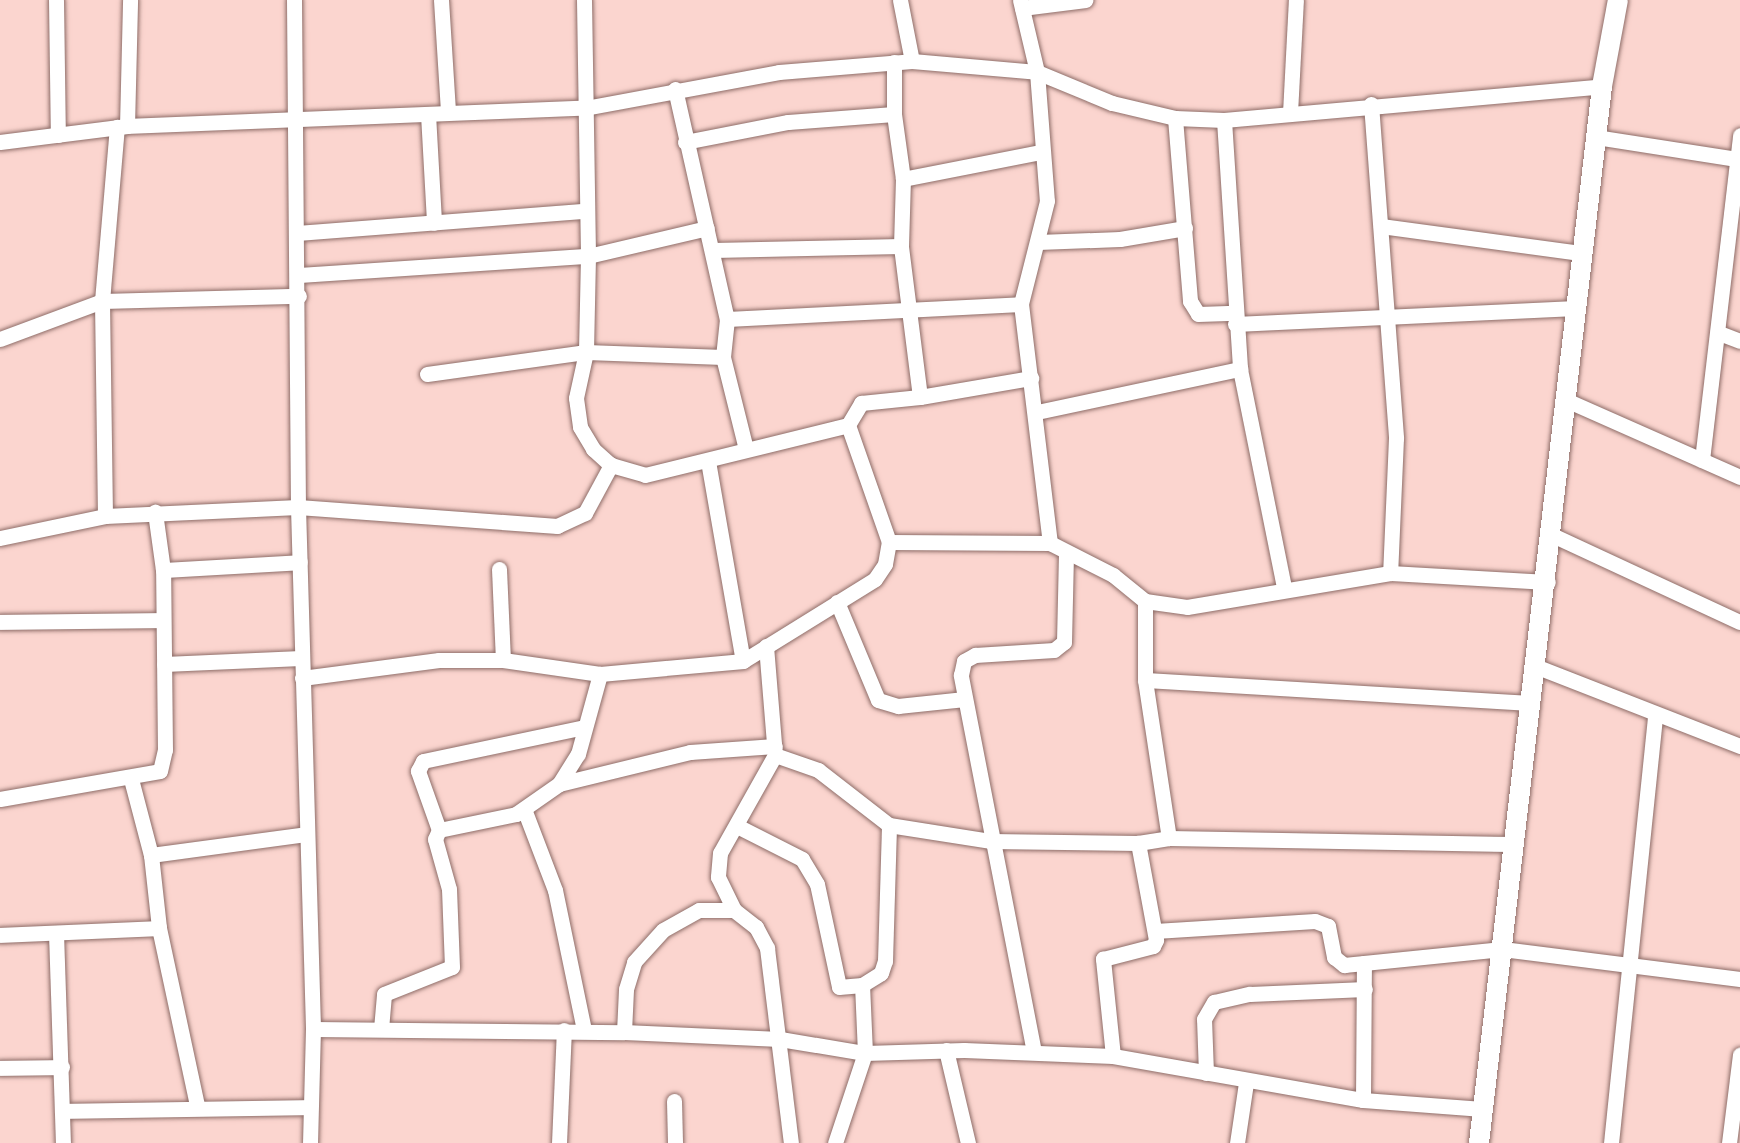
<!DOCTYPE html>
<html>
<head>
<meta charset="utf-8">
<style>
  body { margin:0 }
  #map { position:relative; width:1740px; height:1143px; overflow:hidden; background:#fbd5cf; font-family:Manrope,sans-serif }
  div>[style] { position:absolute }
  .roads { filter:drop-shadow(0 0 2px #8e6d68) drop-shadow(0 0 2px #8e6d68) }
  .minor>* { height:15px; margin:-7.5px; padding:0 7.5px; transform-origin:7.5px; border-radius:7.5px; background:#fff }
  .tertiary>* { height:20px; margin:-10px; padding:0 10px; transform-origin:10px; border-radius:10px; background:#fff }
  span { translate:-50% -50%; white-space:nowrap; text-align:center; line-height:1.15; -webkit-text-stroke:6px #fff; paint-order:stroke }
</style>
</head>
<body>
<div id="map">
  <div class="roads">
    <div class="minor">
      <i style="left:56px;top:0;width:135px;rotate:89.2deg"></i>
      <i style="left:294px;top:0;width:507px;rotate:89.55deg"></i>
      <i style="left:298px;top:507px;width:522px;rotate:88.35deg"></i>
      <i style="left:313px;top:1029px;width:114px;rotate:91.5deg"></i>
      <i style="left:441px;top:0;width:112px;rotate:86.4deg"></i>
      <i style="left:584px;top:0;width:256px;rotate:89.1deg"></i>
      <i style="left:588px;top:256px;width:96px;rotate:91.2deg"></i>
      <i style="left:586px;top:352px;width:47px;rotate:102.3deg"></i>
      <i style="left:576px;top:398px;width:29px;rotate:82deg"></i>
      <i style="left:580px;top:427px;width:26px;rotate:59deg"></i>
      <i style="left:593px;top:449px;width:24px;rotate:42deg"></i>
      <i style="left:611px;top:465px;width:35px;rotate:16deg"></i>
      <i style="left:645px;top:475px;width:209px;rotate:-13.8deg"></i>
      <i style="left:900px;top:0;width:62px;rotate:78.9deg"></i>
      <i style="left:1020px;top:0;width:74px;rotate:76.7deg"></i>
      <i style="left:1037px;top:72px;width:129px;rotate:85.6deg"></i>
      <i style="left:1047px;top:201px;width:106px;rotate:104.2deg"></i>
      <i style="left:1021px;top:304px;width:241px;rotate:83.1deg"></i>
      <i style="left:1022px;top:8px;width:64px;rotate:-7.2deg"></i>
      <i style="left:675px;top:89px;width:236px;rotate:77.3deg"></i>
      <i style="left:727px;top:319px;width:38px;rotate:96deg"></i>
      <i style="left:723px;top:357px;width:95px;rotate:76deg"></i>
      <i style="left:1371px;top:104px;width:335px;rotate:85.7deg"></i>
      <i style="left:1396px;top:438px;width:135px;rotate:92.5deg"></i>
      <i style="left:1290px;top:113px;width:113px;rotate:-87deg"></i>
      <i style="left:428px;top:114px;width:109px;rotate:86.8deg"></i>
      <i style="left:1175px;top:118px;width:184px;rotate:85.3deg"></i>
      <i style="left:1190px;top:301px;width:15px;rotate:58deg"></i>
      <i style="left:1198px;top:314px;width:37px;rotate:-2deg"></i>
      <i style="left:1224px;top:120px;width:250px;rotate:86.3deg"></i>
      <i style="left:1240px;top:369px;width:222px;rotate:78.6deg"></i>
      <i style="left:127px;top:126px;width:126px;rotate:-88.6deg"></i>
      <i style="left:1596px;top:137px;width:143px;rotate:8.9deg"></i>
      <i style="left:0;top:142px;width:128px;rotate:-7.2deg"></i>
      <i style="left:127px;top:126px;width:458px;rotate:-2.3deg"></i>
      <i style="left:585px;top:108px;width:197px;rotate:-10.5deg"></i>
      <i style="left:779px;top:72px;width:133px;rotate:-4.7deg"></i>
      <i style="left:912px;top:61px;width:125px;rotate:5deg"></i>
      <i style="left:1037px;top:72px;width:81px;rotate:22.5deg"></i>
      <i style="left:1112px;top:103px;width:65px;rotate:13.4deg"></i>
      <i style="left:1175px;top:118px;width:49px;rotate:2.3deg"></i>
      <i style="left:1224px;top:120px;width:380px;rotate:-5.1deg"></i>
      <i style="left:685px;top:142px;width:105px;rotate:-11deg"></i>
      <i style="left:788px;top:122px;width:106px;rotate:-4.3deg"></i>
      <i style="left:903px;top:179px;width:141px;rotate:-11.1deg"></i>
      <i style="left:1381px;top:226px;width:203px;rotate:7.7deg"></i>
      <i style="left:297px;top:233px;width:289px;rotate:-4.4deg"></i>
      <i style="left:1038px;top:242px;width:82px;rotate:-2.1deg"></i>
      <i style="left:1120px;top:239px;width:66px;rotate:-9.6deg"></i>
      <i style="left:713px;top:250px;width:188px;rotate:-1.2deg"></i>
      <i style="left:299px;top:275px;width:290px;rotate:-3.8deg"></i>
      <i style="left:588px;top:256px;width:122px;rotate:-13.2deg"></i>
      <i style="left:727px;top:319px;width:294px;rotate:-2.9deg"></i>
      <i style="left:1235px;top:324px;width:341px;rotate:-2.7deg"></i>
      <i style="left:1719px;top:333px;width:22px;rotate:21deg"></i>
      <i style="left:0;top:339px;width:109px;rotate:-20.4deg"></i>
      <i style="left:102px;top:301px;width:197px;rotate:-1.5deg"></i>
      <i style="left:427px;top:374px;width:161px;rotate:-7.9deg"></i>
      <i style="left:586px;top:352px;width:137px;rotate:2.1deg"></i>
      <i style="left:920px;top:397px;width:113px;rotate:-9.7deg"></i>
      <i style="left:1566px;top:400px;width:190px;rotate:23.9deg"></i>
      <i style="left:1037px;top:412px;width:208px;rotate:-12deg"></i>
      <i style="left:1702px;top:460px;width:327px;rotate:-83.3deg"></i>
      <i style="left:708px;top:461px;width:203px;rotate:80.1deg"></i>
      <i style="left:105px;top:516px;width:215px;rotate:-90.8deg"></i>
      <i style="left:102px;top:301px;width:175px;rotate:-85.1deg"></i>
      <i style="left:1550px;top:534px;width:209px;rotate:24.9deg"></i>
      <i style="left:0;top:538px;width:107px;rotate:-11.8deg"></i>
      <i style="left:105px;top:516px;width:193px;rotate:-2.7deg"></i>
      <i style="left:298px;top:507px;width:260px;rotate:4.2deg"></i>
      <i style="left:557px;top:526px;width:31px;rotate:-25deg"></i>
      <i style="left:585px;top:513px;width:55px;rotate:-61.6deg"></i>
      <i style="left:889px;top:542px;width:161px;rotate:0.4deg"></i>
      <i style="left:1050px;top:543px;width:71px;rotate:26.9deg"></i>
      <i style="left:1113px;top:575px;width:41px;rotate:39.1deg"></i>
      <i style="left:1145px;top:601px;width:42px;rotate:8.1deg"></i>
      <i style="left:1187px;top:607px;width:206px;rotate:-9.5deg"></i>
      <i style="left:1390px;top:573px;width:158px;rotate:3.3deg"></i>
      <i style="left:499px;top:569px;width:91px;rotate:87.5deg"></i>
      <i style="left:163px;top:570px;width:137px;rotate:-3.3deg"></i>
      <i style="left:1145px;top:601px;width:79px;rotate:90deg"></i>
      <i style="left:1145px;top:680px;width:160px;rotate:81.4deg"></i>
      <i style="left:837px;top:602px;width:106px;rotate:67.3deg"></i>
      <i style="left:878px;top:700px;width:21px;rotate:17deg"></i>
      <i style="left:898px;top:706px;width:67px;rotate:-6deg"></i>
      <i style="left:0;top:622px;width:161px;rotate:-0.7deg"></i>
      <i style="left:766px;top:646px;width:109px;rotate:85.3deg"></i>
      <i style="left:775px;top:755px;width:112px;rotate:119.3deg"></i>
      <i style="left:720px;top:853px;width:24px;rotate:95deg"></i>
      <i style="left:718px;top:877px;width:37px;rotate:64deg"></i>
      <i style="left:734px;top:910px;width:28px;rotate:38deg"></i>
      <i style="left:756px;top:927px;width:24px;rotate:62deg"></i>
      <i style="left:767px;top:948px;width:196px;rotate:83deg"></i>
      <i style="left:164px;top:664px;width:137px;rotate:-2.5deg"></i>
      <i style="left:1535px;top:666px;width:220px;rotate:21.3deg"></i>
      <i style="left:302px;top:678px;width:138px;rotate:-7.5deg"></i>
      <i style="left:439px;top:660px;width:64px"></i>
      <i style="left:503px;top:660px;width:98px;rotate:8.2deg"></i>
      <i style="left:600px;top:674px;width:144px;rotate:-5.2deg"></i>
      <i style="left:743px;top:661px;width:155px;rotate:-31.8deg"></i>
      <i style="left:875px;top:579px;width:18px;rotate:-56deg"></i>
      <i style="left:885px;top:564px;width:22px;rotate:-80deg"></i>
      <i style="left:889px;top:542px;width:124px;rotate:-109.3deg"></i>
      <i style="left:848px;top:425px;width:26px;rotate:-59deg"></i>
      <i style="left:861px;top:403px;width:59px;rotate:-5.8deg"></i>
      <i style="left:920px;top:397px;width:152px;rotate:-97.2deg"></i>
      <i style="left:901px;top:246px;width:67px;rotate:-88.3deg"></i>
      <i style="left:903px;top:179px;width:66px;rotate:-97.9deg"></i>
      <i style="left:894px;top:114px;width:52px;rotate:-90deg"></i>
      <i style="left:1145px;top:680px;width:387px;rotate:3.4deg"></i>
      <i style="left:775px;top:755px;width:46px;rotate:19.2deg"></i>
      <i style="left:818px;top:770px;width:90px;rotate:37.8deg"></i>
      <i style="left:889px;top:825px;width:102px;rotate:9deg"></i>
      <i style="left:990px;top:841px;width:148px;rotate:0.8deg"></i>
      <i style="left:1138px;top:843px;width:31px;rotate:-9deg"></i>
      <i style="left:1169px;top:838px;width:344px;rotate:1deg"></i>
      <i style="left:131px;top:779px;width:79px;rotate:75.3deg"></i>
      <i style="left:151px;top:855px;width:73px;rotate:83.7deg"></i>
      <i style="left:159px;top:928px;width:182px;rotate:77.9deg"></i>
      <i style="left:559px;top:784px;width:135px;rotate:-13.7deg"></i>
      <i style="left:690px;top:752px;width:85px;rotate:-4deg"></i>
      <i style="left:0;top:799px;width:162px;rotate:-9.9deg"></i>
      <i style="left:160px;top:771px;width:22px;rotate:-77deg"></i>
      <i style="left:165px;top:750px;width:180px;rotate:-90.6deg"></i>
      <i style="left:163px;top:570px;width:59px;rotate:-97.9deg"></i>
      <i style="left:524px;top:809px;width:87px;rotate:69.1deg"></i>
      <i style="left:555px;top:890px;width:143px;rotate:78.3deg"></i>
      <i style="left:737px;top:826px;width:73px;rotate:26.9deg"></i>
      <i style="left:802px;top:859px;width:29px;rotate:59deg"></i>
      <i style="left:817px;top:884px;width:105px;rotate:77.9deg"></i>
      <i style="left:839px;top:987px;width:23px;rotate:-5deg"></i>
      <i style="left:439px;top:830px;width:63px;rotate:-109.6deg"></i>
      <i style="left:418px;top:771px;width:11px;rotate:-63deg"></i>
      <i style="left:423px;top:761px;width:165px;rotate:-11.9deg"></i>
      <i style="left:151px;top:855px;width:156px;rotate:-7.7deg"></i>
      <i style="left:1155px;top:931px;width:160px;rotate:-3.6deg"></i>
      <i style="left:1315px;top:921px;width:14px;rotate:21deg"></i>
      <i style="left:1328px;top:926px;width:32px;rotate:79deg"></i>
      <i style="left:1334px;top:957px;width:13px;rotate:39deg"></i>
      <i style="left:1344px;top:965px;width:159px;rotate:-5.8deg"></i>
      <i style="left:1502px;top:949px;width:240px;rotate:7.2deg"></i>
      <i style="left:56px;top:933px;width:210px;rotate:88.1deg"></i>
      <i style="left:0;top:935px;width:159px;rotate:-2.5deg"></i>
      <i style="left:313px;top:1029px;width:311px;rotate:0.6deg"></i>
      <i style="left:624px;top:1032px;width:156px;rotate:2.6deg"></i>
      <i style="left:780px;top:1039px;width:86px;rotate:9.4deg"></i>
      <i style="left:865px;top:1053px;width:99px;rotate:-1.7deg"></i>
      <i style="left:964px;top:1050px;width:149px;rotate:2.3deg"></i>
      <i style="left:1113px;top:1056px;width:254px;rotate:10deg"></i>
      <i style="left:1363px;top:1100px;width:120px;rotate:4.3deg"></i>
      <i style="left:381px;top:1029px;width:35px;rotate:-85deg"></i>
      <i style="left:384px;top:994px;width:73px;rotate:-21.7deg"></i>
      <i style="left:452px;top:967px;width:78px;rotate:-92.2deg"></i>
      <i style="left:449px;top:889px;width:52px;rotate:-105.6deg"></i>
      <i style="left:435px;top:839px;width:10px;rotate:-66deg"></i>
      <i style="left:439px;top:830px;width:79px;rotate:-11.7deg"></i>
      <i style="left:516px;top:814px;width:52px;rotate:-34.9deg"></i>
      <i style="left:559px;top:784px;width:36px;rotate:-58deg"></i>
      <i style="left:578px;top:754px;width:83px;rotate:-74.6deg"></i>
      <i style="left:624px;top:1032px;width:43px;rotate:-87.3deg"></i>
      <i style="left:626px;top:989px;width:28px;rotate:-73deg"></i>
      <i style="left:634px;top:962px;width:43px;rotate:-47.8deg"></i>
      <i style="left:663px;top:930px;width:41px;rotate:-29.1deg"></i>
      <i style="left:699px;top:910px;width:35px"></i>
      <i style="left:946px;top:1050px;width:96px;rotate:76.7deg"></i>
      <i style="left:1034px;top:1052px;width:384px;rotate:-101deg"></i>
      <i style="left:961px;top:675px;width:14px;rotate:-78deg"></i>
      <i style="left:964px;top:661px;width:13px;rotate:-29deg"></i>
      <i style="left:975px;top:655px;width:79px;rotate:-3.6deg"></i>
      <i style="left:1054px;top:650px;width:13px;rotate:-39deg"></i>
      <i style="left:1064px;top:642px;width:90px;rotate:-88.7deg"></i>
      <i style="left:1113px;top:1056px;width:98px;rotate:-95.9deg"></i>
      <i style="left:1103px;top:959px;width:52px;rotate:-14.6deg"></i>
      <i style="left:1153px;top:946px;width:7px;rotate:-63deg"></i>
      <i style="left:1156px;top:940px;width:99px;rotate:-100.5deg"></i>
      <i style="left:0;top:1068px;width:62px;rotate:-0.9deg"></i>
      <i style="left:1206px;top:1073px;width:54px;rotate:-92.1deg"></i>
      <i style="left:1204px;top:1019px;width:20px;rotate:-60deg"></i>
      <i style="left:1214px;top:1002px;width:37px;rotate:-13deg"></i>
      <i style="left:1250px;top:994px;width:115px;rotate:-2.5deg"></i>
      <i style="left:1363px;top:1100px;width:137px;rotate:-89.6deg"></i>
      <i style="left:674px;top:1101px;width:42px;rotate:88.6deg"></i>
      <i style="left:64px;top:1111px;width:245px;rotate:-0.9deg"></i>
      <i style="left:559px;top:1143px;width:113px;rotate:-87.5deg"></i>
      <i style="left:835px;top:1143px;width:95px;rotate:-71.6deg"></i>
      <i style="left:865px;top:1053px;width:68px;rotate:-92.5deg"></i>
      <i style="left:862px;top:985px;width:22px;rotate:-32deg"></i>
      <i style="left:881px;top:973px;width:13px;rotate:-72deg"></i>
      <i style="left:885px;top:961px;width:136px;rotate:-88.3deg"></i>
      <i style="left:1237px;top:1143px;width:61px;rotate:-81.5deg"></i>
      <i style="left:1611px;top:1143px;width:429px;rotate:-84.1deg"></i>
      <i style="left:1729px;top:1143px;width:89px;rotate:-82.9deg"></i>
    </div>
    <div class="tertiary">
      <i style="left:1479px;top:1143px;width:1064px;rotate:-83.36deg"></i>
      <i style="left:1602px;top:86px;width:87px;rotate:-79.5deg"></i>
    </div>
  </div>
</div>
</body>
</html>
